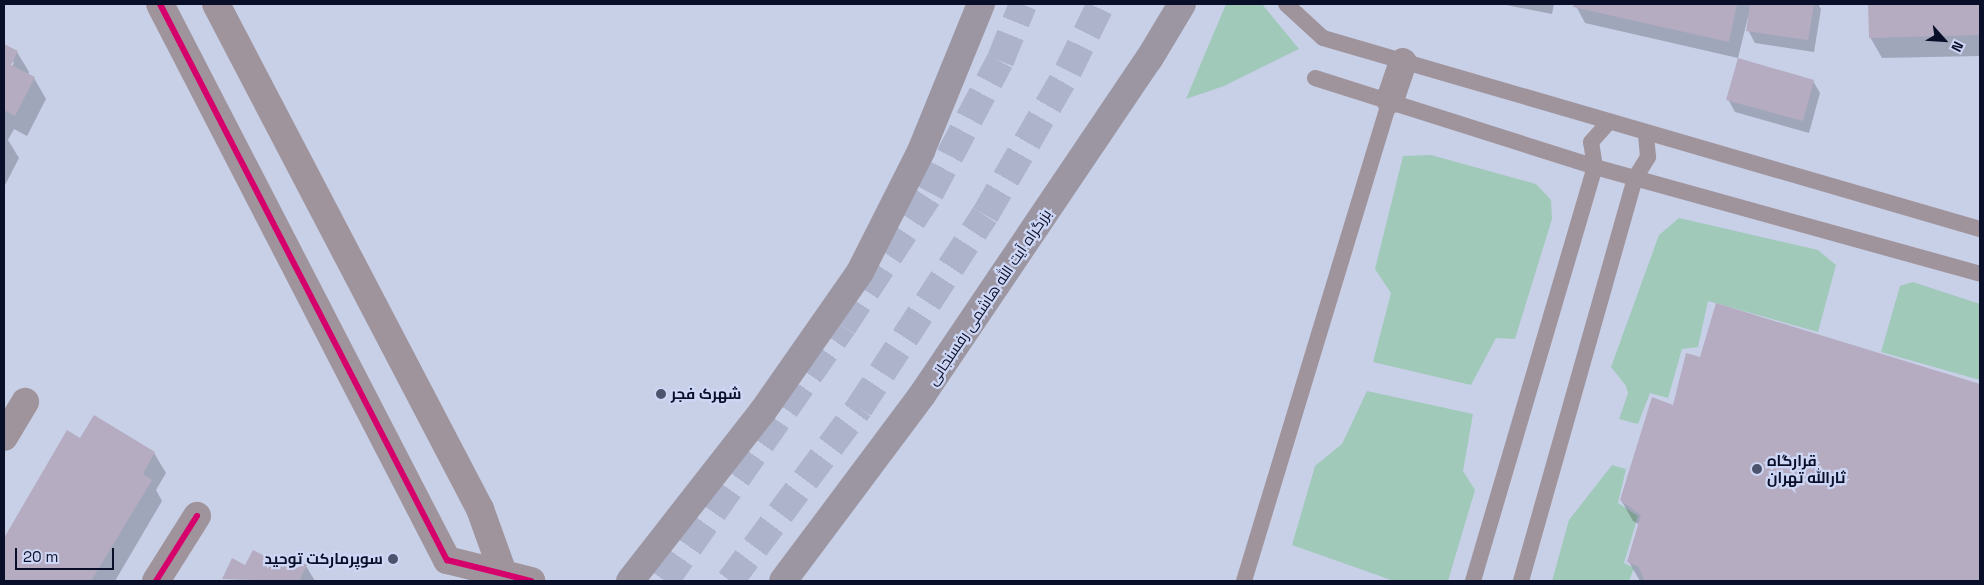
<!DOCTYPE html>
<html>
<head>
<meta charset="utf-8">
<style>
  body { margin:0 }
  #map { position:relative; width:1984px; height:585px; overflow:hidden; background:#c8d0e8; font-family:"Space Grotesk",Cairo,sans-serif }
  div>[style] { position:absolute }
  .green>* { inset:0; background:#a0c9b9 }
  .shadow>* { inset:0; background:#0003 }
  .building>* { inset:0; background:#b5acc2 }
  .trunk-tunnel>* { height:28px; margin-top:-14px; transform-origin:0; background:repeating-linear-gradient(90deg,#acb3cb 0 28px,transparent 0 42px) }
  .service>* { height:16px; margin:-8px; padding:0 8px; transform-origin:8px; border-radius:8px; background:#a0949c }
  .minor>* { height:28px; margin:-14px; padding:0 14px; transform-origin:14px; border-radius:14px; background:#a0949c }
  .trunk>* { height:28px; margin:-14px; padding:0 14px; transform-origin:14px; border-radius:14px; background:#9c96a2 }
  .cycleway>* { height:6px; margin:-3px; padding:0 3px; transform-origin:3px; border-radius:3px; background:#d6006c }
  .dots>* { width:14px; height:14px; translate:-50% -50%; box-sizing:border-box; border:2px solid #cdd6f5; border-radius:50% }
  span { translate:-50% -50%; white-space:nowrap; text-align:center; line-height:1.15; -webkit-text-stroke:4.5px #cdd6f5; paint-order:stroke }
  .street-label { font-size:15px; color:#0a0f29 }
  .poi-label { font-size:15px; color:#0a0f29; font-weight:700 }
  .left { translate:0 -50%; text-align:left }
  .right { translate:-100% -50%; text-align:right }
  .frame { position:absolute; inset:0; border:5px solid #0a0f29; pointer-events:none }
  .north { position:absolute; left:1919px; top:15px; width:50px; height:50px; -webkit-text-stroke:4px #cdd6f5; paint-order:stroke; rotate:116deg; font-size:14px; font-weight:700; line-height:20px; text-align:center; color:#0a0f29 }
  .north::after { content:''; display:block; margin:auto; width:18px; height:22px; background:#0a0f29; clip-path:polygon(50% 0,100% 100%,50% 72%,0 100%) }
  .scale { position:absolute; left:15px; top:548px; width:99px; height:22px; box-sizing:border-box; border:2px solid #0a0f29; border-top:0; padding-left:6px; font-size:15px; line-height:18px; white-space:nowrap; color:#0a0f29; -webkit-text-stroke:4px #cdd6f5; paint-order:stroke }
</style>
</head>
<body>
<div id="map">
  <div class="green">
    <i style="clip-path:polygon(1226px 4px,1262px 4px,1299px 49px,1224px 86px,1186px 99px)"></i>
    <i style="clip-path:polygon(1431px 155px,1536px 184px,1551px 200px,1552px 219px,1515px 339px,1496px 338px,1471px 385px,1373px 362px,1391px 293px,1375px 269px,1403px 156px)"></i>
    <i style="clip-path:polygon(1679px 218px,1818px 250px,1836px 265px,1818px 332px,1708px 301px,1698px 347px,1682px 349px,1668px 398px,1650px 393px,1638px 424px,1619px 419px,1628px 393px,1626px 386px,1611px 367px,1659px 235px)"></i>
    <i style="clip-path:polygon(1913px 282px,1980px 304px,1980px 380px,1881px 352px,1900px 286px)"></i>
    <i style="clip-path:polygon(1367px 391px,1473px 414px,1463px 471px,1475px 490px,1448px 581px,1394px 581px,1292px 545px,1315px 466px,1342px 444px)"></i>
    <i style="clip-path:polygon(1612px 465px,1626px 469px,1618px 503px,1638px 516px,1624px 563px,1634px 568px,1629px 581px,1552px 581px,1569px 520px)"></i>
  </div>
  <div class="shadow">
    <i style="clip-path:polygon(1501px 4px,1554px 4px,1552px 14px)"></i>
    <i style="clip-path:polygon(1575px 4px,1749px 4px,1751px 7px,1752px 4px,1818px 4px,1821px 9px,1814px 52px,1755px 43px,1748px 30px,1748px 17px,1738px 58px,1585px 23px)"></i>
    <i style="clip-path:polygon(1870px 4px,1980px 4px,1980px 56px,1882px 58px,1870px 37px)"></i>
    <i style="clip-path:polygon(evenodd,4px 45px,17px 52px,29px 72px,28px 75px,34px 78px,46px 99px,27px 136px,14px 129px,8px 140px,19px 158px,4px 187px,4px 45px,11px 62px,14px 62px,10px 71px,11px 62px)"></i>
    <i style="clip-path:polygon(1813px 81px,1820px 93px,1809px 133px,1735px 112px,1728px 99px)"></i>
    <i style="clip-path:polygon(1717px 305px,1980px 386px,1980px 581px,1640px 581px,1629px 562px,1640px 525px,1633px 521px,1621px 500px,1701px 358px)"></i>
    <i style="clip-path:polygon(68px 432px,81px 439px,154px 453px,166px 473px,156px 490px,162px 501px,115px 581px,4px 581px,4px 540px)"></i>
    <i style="clip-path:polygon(306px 566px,315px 581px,223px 579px,246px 567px)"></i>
  </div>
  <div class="building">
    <i style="clip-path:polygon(1574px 4px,1737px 4px,1729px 42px,1573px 7px)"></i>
    <i style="clip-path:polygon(1750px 4px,1814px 4px,1808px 40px,1746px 31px)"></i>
    <i style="clip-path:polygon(1868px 4px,1980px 4px,1980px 35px,1869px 38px)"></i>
    <i style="clip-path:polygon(4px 44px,18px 51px,11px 65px,35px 77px,15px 116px,4px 110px)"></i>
    <i style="clip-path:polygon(1738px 58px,1814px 80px,1803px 121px,1726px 100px)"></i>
    <i style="clip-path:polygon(1716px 303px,1980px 384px,1980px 581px,1645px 581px,1638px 566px,1627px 562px,1641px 515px,1620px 500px,1652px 397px,1673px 405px,1686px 353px,1700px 357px)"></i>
    <i style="clip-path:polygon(94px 415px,155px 452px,143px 474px,152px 480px,91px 581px,4px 581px,4px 538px,67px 430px,80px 438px)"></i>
    <i style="clip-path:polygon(253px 550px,282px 565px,287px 555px,307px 565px,300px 579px,304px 581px,222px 579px,232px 558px,245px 565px)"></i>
  </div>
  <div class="trunk-tunnel">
    <i style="left:665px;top:581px;width:311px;rotate:-55.1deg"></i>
    <i style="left:843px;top:326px;width:159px;rotate:-56.8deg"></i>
    <i style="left:930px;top:193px;width:149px;rotate:-62.1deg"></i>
    <i style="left:1000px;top:61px;width:61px;rotate:-68deg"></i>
    <i style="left:730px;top:581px;width:216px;rotate:-53.3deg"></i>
    <i style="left:859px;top:408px;width:230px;rotate:-56.9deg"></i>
    <i style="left:985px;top:215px;width:166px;rotate:-60deg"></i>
    <i style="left:1068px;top:71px;width:75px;rotate:-63.8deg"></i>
  </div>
  <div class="service">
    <i style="left:1286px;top:4px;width:50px;rotate:42.6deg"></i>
    <i style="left:1323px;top:38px;width:684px;rotate:16.21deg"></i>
    <i style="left:1315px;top:78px;width:294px;rotate:17.6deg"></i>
    <i style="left:1595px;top:167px;width:400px;rotate:15.5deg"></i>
    <i style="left:1244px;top:581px;width:503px;rotate:-73.12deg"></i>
    <i style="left:1473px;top:581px;width:432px;rotate:-73.6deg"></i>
    <i style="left:1595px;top:167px;width:25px;rotate:-99deg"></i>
    <i style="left:1591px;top:142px;width:27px;rotate:-48deg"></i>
    <i style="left:1521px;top:581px;width:419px;rotate:-74.2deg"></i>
    <i style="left:1635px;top:178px;width:25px;rotate:-58deg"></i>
    <i style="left:1648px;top:157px;width:24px;rotate:-95deg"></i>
  </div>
  <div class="minor">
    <i style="left:160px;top:4px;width:626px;rotate:62.7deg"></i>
    <i style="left:447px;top:560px;width:87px;rotate:14deg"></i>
    <i style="left:216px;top:4px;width:570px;rotate:62.4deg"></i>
    <i style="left:480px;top:509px;width:68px;rotate:70.2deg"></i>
    <i style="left:1390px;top:100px;width:40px;rotate:-71.1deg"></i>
    <i style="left:4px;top:437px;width:41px;rotate:-59deg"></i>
    <i style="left:156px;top:581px;width:77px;rotate:-57.8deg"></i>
  </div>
  <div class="trunk">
    <i style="left:630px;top:581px;width:216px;rotate:-52deg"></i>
    <i style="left:763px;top:411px;width:169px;rotate:-55.1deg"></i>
    <i style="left:860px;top:272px;width:136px;rotate:-63.2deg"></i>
    <i style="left:921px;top:151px;width:159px;rotate:-67.8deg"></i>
    <i style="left:783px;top:581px;width:232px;rotate:-53.2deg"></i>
    <i style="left:922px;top:395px;width:405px;rotate:-56deg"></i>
    <i style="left:1149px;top:59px;width:64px;rotate:-59deg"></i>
  </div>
  <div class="cycleway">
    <i style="left:160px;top:4px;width:626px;rotate:62.7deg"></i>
    <i style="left:447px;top:560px;width:87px;rotate:14deg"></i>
    <i style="left:156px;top:581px;width:77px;rotate:-57.8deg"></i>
  </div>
  <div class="dots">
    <i style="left:661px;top:394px;background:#4c536c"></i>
    <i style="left:1757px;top:469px;background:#4c536c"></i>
    <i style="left:393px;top:559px;background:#4c536c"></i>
  </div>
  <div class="street-label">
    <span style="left:989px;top:297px;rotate:-56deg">بزرگراه آیت الله هاشمی رفسنجانی</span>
  </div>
  <div class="poi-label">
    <span class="left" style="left:671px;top:394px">شهرک فجر</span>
    <span class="left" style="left:1767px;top:469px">قرارگاه<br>ثارالله تهران</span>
    <span class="right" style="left:383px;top:559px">سوپرمارکت توحید</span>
  </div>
  <div class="frame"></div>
  <div class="north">N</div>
  <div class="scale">20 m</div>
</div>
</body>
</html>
